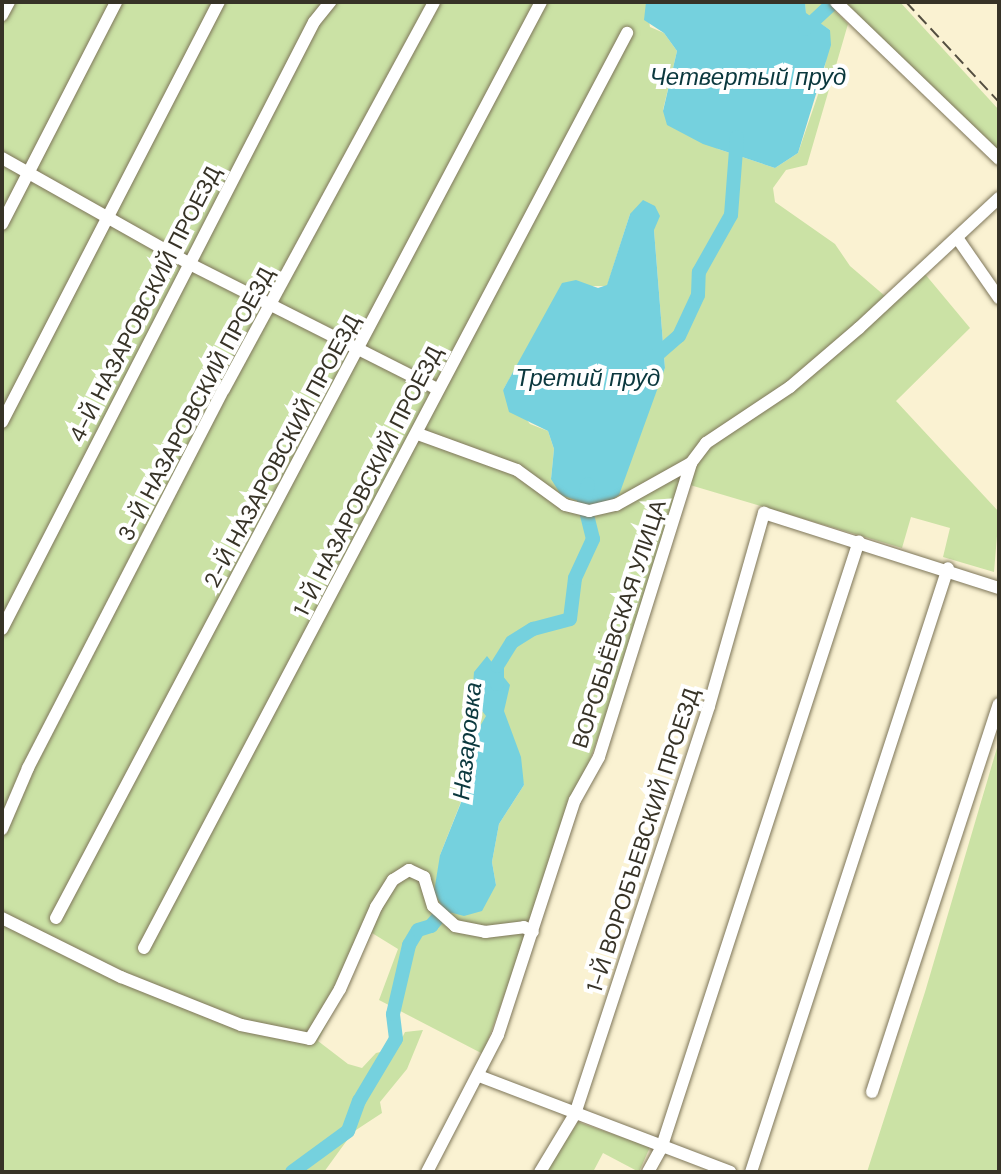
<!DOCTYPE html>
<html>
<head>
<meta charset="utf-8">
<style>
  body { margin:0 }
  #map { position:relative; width:1001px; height:1174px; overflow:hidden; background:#faf2d2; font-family:"DM Sans",sans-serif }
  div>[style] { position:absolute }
  .green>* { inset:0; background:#cbe2a5 }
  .water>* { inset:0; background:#75d1de }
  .river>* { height:14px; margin:-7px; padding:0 7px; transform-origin:7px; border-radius:7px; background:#75d1de }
  .roads { filter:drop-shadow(0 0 2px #7e765a) drop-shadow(0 0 2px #7e765a) }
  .minor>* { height:12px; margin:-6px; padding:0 6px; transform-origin:6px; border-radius:6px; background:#fff }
  .rail>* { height:2px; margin-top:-1px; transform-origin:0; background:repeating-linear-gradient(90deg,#534e3f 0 12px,transparent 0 18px) }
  span { translate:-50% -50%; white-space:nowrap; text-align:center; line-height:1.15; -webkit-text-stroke:8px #fff; paint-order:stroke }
  .street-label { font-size:22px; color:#373327 }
  .water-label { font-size:24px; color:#0b383e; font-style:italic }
  .frame { position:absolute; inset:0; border:4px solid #373327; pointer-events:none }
</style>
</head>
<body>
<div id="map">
  <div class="green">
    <i style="clip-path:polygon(evenodd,2px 2px,646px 2px,650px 27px,664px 33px,677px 51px,663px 110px,718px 149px,775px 168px,798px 153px,823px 80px,830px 30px,806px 14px,805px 3px,826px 2px,848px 24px,807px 165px,786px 170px,773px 188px,775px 202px,835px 244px,850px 266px,892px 302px,925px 274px,970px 328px,896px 401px,999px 512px,994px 572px,943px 557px,950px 528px,911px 517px,902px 548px,690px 485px,483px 1054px,379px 1000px,398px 949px,372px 933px,318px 1041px,348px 1064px,362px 1068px,376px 1053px,397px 1048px,405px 1032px,423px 1030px,407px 1069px,380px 1102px,382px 1113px,353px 1132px,324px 1172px,2px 1172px,2px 2px,630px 214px,654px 230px,665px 368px,645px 418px,551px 479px,554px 449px,548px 431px,530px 424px,503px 390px,518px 364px,586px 286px,607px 286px,630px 214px,2px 2px,503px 711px,524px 785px,499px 824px,492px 862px,496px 885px,440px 855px,470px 779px,459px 762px,487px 716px,503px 711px)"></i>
    <i style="clip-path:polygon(843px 2px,900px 2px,999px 110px,999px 154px)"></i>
    <i style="clip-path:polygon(999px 741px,999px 1172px,867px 1172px,925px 992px)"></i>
    <i style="clip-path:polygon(578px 1122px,650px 1147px,639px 1172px,603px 1153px,593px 1172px,546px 1172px)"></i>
  </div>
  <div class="water">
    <i style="clip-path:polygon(646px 2px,805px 2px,806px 13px,830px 30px,831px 45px,798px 153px,775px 168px,703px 144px,667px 125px,663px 111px,677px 51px,664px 33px,644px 20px)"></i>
    <i style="clip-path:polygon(643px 200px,655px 206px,660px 216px,654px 230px,665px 368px,619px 495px,604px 505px,584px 503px,561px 495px,551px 479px,554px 449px,548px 431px,509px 412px,503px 390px,562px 283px,576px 280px,598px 288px,607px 285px,630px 214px)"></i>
    <i style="clip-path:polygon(487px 656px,510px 685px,504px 711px,521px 757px,524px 785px,499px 824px,492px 862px,496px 885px,482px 911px,464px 916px,445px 911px,434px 892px,440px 855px,470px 780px,459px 762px,486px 716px,472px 698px,474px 672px)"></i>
  </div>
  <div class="river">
    <i style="left:805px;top:29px;width:40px;rotate:-43deg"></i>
    <i style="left:650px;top:361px;width:38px;rotate:-41deg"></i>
    <i style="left:679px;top:336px;width:45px;rotate:-65.1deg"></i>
    <i style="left:698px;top:295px;width:23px;rotate:-88deg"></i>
    <i style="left:699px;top:272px;width:65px;rotate:-60.7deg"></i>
    <i style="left:731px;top:215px;width:78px;rotate:-85.6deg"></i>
    <i style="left:497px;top:684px;width:18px;rotate:-90deg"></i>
    <i style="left:497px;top:666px;width:28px;rotate:-58deg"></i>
    <i style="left:512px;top:642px;width:25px;rotate:-32deg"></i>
    <i style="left:533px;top:629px;width:38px;rotate:-15deg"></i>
    <i style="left:570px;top:619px;width:41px;rotate:-83deg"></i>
    <i style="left:575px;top:578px;width:43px;rotate:-65.2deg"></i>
    <i style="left:593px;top:539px;width:37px;rotate:-104deg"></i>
    <i style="left:584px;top:503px;width:19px;rotate:-78deg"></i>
    <i style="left:292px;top:1172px;width:69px;rotate:-36.2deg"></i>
    <i style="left:348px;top:1131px;width:32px;rotate:-70deg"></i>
    <i style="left:359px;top:1101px;width:72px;rotate:-59.2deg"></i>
    <i style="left:396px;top:1039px;width:25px;rotate:-97deg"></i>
    <i style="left:393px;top:1014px;width:71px;rotate:-76.9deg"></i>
    <i style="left:409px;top:945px;width:17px;rotate:-59deg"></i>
    <i style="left:418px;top:930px;width:14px;rotate:-17deg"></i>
    <i style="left:431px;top:926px;width:26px;rotate:-50deg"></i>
  </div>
  <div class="roads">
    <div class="minor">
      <i style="left:836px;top:2px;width:226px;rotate:43.9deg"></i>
      <i style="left:2px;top:15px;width:15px;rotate:-62deg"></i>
      <i style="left:2px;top:158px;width:214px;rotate:29.4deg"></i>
      <i style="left:188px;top:263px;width:279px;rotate:26.8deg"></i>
      <i style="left:2px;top:224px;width:250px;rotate:-62.8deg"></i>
      <i style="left:958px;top:239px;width:72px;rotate:55.2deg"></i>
      <i style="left:2px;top:422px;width:473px;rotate:-62.7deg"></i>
      <i style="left:418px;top:434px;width:105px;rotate:20deg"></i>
      <i style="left:517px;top:470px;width:59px;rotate:36.1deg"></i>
      <i style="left:565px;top:505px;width:25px;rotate:14deg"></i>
      <i style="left:589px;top:511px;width:28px;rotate:-13deg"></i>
      <i style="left:616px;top:505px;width:86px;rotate:-29.2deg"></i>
      <i style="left:2px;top:629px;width:682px;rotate:-62.8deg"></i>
      <i style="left:314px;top:22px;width:26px;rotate:-51deg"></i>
      <i style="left:2px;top:829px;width:66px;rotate:-66.9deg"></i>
      <i style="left:28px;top:768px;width:427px;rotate:-62.7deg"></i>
      <i style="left:224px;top:389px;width:440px;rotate:-61.5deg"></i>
      <i style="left:2px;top:918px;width:133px;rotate:26.4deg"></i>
      <i style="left:121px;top:977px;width:129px;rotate:21.8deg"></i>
      <i style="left:241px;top:1025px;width:70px;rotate:11.5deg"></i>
      <i style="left:310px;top:1039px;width:58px;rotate:-59deg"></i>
      <i style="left:340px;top:989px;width:90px;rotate:-66.3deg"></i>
      <i style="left:376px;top:907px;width:32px;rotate:-58deg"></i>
      <i style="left:393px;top:880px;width:19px;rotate:-32deg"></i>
      <i style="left:409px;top:870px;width:17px;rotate:25deg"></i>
      <i style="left:424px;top:877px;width:30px;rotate:73deg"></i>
      <i style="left:433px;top:906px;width:30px;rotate:42deg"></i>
      <i style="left:455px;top:926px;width:31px;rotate:11deg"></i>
      <i style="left:485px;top:932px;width:39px;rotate:-7deg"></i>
      <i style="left:524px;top:927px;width:10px;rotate:29deg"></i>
      <i style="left:56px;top:918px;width:1036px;rotate:-62.1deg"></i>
      <i style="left:144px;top:948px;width:1035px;rotate:-62.17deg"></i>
      <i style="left:479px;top:1076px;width:269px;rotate:20.9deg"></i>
      <i style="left:872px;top:1092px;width:408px;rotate:-71.9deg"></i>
      <i style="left:427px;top:1172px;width:154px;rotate:-62.6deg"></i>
      <i style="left:498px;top:1035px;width:247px;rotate:-71.9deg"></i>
      <i style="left:575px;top:800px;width:49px;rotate:-60.8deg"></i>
      <i style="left:599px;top:757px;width:308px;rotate:-72.6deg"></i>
      <i style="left:691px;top:463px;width:25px;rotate:-53deg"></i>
      <i style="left:706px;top:443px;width:101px;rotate:-33.7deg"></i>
      <i style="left:790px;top:387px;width:91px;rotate:-40.5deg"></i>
      <i style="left:859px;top:328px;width:191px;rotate:-42.9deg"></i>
      <i style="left:540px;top:1172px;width:68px;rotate:-58.9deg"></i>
      <i style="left:575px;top:1114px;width:429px;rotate:-71.8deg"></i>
      <i style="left:709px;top:706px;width:201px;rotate:-74.1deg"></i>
      <i style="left:764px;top:513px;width:247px;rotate:17.7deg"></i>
      <i style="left:648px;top:1172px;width:26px;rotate:-61deg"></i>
      <i style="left:661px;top:1149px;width:639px;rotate:-71.96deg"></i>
      <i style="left:751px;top:1172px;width:635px;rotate:-71.94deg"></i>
    </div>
  </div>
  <div class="rail">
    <i style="left:906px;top:2px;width:137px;rotate:47.1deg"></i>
  </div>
  <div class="street-label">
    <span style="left:145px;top:304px;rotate:-63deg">4-Й НАЗАРОВСКИЙ ПРОЕЗД</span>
    <span style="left:196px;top:404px;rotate:-62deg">3-Й НАЗАРОВСКИЙ ПРОЕЗД</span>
    <span style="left:282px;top:451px;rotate:-62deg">2-Й НАЗАРОВСКИЙ ПРОЕЗД</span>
    <span style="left:368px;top:481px;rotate:-63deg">1-Й НАЗАРОВСКИЙ ПРОЕЗД</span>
    <span style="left:619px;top:624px;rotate:-72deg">ВОРОБЬЁВСКАЯ УЛИЦА</span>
    <span style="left:643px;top:840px;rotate:-72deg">1-Й ВОРОБЪЕВСКИЙ ПРОЕЗД</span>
  </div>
  <div class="water-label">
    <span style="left:748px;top:77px">Четвертый пруд</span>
    <span style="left:588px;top:378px">Третий пруд</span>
    <span style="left:467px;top:741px;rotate:-84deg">Назаровка</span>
  </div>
  <div class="frame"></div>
</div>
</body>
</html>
